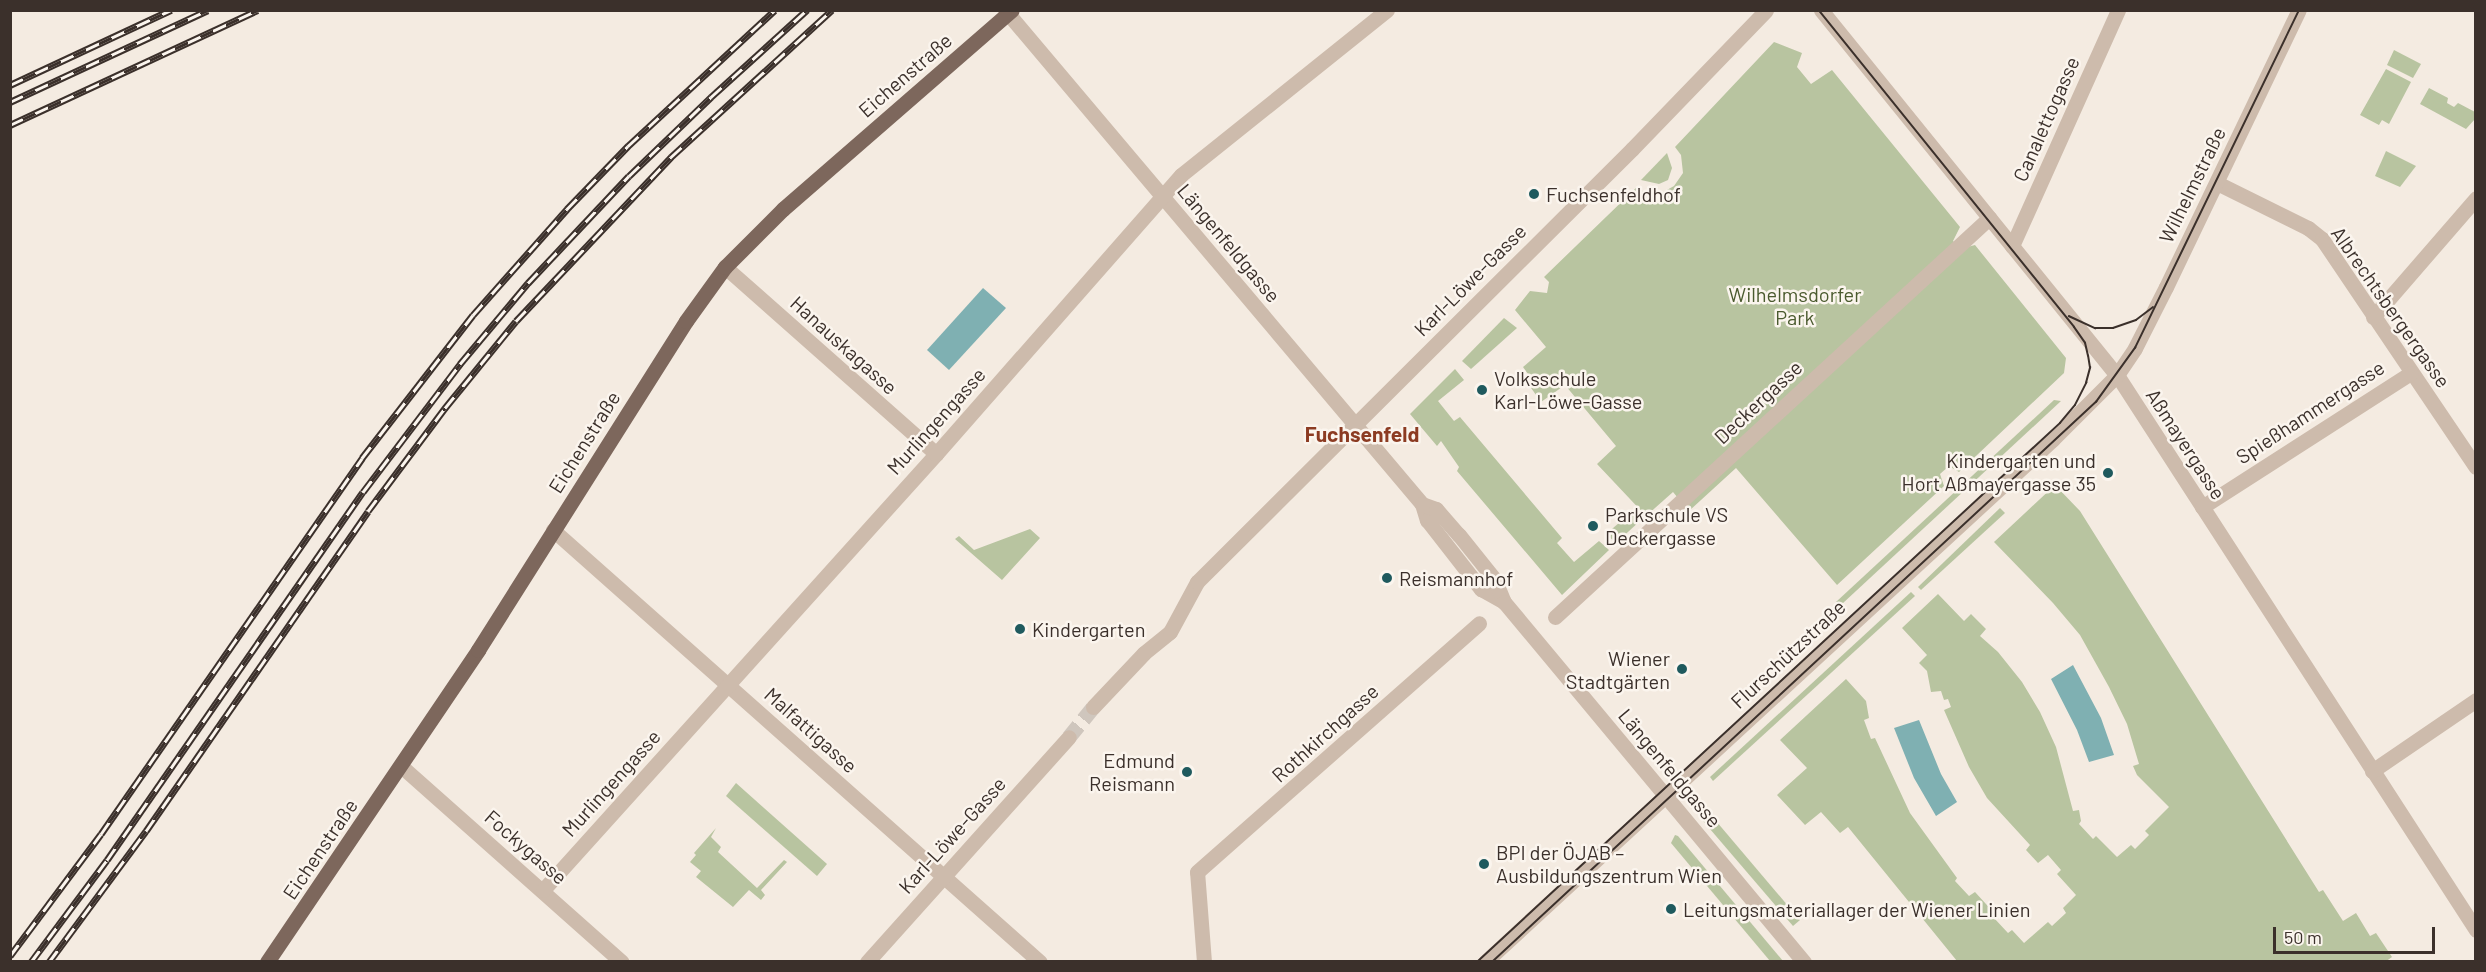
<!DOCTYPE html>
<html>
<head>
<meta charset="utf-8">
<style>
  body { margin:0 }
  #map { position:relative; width:2486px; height:972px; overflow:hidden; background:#f4ebe1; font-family:Barlow,sans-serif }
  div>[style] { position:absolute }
  .green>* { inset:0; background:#b8c4a0 }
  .water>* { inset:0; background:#7fb0b2 }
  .minor-tunnel>* { height:15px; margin-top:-7.5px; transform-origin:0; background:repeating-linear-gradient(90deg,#cfc6bd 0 15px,transparent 0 23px) }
  .minor>* { height:15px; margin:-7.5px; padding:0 7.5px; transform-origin:7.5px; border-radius:7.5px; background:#cdbbac }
  .major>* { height:15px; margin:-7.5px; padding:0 7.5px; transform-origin:7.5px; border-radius:7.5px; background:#7d675c }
  .tram>* { height:1.5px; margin:-0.75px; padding:0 0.75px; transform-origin:0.75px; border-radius:0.75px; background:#3b302b }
  .rail>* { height:7px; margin-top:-3.5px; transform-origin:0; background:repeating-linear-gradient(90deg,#fbf5ee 0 14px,#3b302b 0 28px); box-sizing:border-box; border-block:2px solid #3b302b }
  .dots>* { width:16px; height:16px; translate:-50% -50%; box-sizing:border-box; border:3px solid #fbf5ee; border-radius:50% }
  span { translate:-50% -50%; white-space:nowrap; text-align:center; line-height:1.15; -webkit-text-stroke:5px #fbf5ee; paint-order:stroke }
  .street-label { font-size:20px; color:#3b302b }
  .poi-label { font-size:20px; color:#3b302b }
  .left { translate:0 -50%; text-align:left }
  .right { translate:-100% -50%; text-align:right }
  .park-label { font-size:20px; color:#4a5a2e }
  .neighbourhood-label { font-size:21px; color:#8c3b22; font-weight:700 }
  .frame { position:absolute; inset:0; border:12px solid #3b302b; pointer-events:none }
  .scale { position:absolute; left:2273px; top:927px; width:162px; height:27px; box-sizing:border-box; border:3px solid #3b302b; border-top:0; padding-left:8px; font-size:18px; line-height:21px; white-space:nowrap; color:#3b302b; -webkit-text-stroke:4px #fbf5ee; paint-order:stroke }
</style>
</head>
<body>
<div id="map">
  <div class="green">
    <i style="clip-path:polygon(1774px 42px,1802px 53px,1797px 67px,1811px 84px,1832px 70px,1960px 227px,1953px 241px,1960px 249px,1975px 245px,2066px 358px,2064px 373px,1959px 472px,1949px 466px,1940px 474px,1944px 486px,1837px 585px,1736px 468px,1689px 511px,1673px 492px,1646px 516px,1597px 464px,1616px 446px,1565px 385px,1541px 402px,1524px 378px,1528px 374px,1523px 367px,1546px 347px,1515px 310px,1530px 291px,1547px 293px,1549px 282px,1544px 277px,1637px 187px,1644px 192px,1658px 195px,1674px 186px,1683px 173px,1681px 155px,1675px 147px)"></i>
    <i style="clip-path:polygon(2394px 50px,2421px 64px,2413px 78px,2387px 65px)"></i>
    <i style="clip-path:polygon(2386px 69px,2411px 82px,2389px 124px,2382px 120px,2379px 125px,2360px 115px)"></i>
    <i style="clip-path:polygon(2429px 88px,2448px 98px,2447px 103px,2454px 107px,2458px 103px,2475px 112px,2475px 119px,2466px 129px,2420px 104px)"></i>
    <i style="clip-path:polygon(2386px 151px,2416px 166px,2400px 187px,2375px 176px)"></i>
    <i style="clip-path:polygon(1667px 153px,1672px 168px,1668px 180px,1659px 184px,1641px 180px)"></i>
    <i style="clip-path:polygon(1504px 318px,1517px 328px,1471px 369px,1462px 361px)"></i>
    <i style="clip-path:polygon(1455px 369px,1464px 380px,1438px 401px,1454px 421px,1460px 417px,1562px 538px,1557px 543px,1574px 562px,1599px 541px,1609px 550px,1562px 595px,1457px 471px,1459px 467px,1441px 441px,1437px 446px,1410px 414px)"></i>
    <i style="clip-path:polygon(2054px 400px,2061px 401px,1842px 604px,1836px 602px)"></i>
    <i style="clip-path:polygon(2055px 485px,2080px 511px,2319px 892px,2323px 890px,2343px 921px,2356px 913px,2370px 936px,2376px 933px,2392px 957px,2385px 962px,1957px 961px,1848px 827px,1840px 833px,1821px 812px,1805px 825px,1777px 795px,1807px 768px,1780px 740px,1846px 679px,1866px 701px,1869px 718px,1864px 720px,1871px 739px,1875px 738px,1910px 813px,1957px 878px,1955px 881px,1969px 896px,1975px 892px,1996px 915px,1994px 918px,2008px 933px,2012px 930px,2024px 943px,2048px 922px,2052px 926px,2066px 913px,2063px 908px,2076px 895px,2057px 874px,2061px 870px,2048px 855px,2038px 863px,2026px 850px,2030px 845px,1987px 798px,1969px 767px,1944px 710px,1951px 707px,1948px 699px,1944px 700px,1941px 691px,1931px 692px,1927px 671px,1919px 663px,1927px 655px,1902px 628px,1938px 594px,1964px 621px,1971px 614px,1986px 629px,1980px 636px,1998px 652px,2022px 682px,2040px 712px,2056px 747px,2073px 811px,2079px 810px,2081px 821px,2079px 824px,2093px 839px,2096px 836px,2117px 857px,2131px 845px,2135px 849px,2149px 835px,2145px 831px,2169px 807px,2137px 775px,2133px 766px,2139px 764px,2127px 724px,2109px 687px,2080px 635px,2053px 603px,1994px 542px)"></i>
    <i style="clip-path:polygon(2000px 508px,2005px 513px,1921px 590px,1918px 587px)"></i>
    <i style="clip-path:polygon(1633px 511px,1641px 520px,1616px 543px,1606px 534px)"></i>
    <i style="clip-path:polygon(1030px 529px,1040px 538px,1002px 580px,955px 539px,959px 536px,974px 550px)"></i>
    <i style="clip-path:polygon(1911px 592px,1915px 596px,1713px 781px,1710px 777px)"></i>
    <i style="clip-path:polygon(736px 783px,827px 864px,817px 876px,726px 796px)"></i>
    <i style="clip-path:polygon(1705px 808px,1800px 920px,1793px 926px,1698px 815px)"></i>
    <i style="clip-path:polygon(716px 828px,711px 837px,721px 847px,718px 852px,757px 888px,784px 860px,787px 862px,761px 890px,765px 895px,761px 900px,749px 890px,733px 907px,696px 877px,701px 871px,690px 862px,696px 855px,694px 853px)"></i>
    <i style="clip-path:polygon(1675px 835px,1678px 836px,1783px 961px,1770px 961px,1671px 843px)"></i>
  </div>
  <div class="water">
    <i style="clip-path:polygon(983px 288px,1006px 308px,949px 370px,927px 350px)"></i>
    <i style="clip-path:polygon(2073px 665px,2101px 718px,2114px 755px,2089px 762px,2077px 730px,2051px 679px)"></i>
    <i style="clip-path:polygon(1919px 720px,1941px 774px,1957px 802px,1936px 816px,1914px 778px,1894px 728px)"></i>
  </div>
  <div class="minor-tunnel">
    <i style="left:1069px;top:737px;width:38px;rotate:-51deg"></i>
  </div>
  <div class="minor">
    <i style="left:1005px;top:10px;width:646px;rotate:49.83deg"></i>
    <i style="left:1422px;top:504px;width:17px;rotate:73deg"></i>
    <i style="left:1427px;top:520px;width:88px;rotate:52deg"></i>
    <i style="left:1481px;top:589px;width:26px;rotate:29deg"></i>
    <i style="left:1821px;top:10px;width:470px;rotate:51deg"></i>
    <i style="left:2117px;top:375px;width:661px;rotate:57.1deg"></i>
    <i style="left:2217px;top:183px;width:102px;rotate:26.3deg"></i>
    <i style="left:2308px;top:228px;width:18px;rotate:38deg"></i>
    <i style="left:2322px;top:239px;width:275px;rotate:56deg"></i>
    <i style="left:2012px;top:246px;width:259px;rotate:-65.8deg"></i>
    <i style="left:725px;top:267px;width:282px;rotate:41.5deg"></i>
    <i style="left:2373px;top:317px;width:157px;rotate:-49.1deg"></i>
    <i style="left:1422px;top:504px;width:15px;rotate:20deg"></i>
    <i style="left:1436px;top:509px;width:35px;rotate:49deg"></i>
    <i style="left:1459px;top:535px;width:58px;rotate:51.3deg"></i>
    <i style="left:1495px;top:580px;width:24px;rotate:68deg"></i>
    <i style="left:1504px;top:602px;width:469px;rotate:50.2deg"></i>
    <i style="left:2202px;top:507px;width:248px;rotate:-32.7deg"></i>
    <i style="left:553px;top:530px;width:651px;rotate:41.58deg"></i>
    <i style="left:1555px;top:617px;width:590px;rotate:-42.59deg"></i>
    <i style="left:1093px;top:707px;width:74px;rotate:-46.6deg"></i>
    <i style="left:1144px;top:653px;width:33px;rotate:-39deg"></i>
    <i style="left:1170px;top:632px;width:57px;rotate:-61.6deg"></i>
    <i style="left:1197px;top:582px;width:614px;rotate:-44.87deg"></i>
    <i style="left:1632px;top:149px;width:193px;rotate:-46deg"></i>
    <i style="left:401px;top:766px;width:295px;rotate:41.6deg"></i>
    <i style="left:2372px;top:771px;width:126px;rotate:-34.3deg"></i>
    <i style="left:543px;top:890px;width:587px;rotate:-47.97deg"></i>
    <i style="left:936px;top:454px;width:371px;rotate:-48.7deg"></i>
    <i style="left:1181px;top:175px;width:264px;rotate:-38.7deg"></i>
    <i style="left:867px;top:962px;width:302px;rotate:-48.1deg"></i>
    <i style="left:1204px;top:962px;width:90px;rotate:-94.4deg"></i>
    <i style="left:1197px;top:872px;width:376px;rotate:-41.4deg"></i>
    <i style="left:1485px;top:962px;width:771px;rotate:-42.63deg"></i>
    <i style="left:2052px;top:440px;width:92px;rotate:-45deg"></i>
    <i style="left:2117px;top:375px;width:32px;rotate:-56deg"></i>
    <i style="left:2135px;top:348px;width:68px;rotate:-63.1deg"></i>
    <i style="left:2166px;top:287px;width:307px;rotate:-64.4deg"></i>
  </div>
  <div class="major">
    <i style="left:267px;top:962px;width:377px;rotate:-55.9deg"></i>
    <i style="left:478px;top:650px;width:389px;rotate:-57.7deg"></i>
    <i style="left:686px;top:321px;width:67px;rotate:-54.2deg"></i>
    <i style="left:725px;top:267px;width:82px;rotate:-45deg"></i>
    <i style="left:783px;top:209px;width:303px;rotate:-41deg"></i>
  </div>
  <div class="tram">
    <i style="left:2069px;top:316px;width:29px;rotate:25deg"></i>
    <i style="left:2095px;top:328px;width:18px"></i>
    <i style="left:2113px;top:328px;width:24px;rotate:-19deg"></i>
    <i style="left:2136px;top:320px;width:21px;rotate:-37deg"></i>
    <i style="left:1477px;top:962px;width:794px;rotate:-42.75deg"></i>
    <i style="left:2060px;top:423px;width:23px;rotate:-50deg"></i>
    <i style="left:2075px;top:405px;width:25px;rotate:-63deg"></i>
    <i style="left:2086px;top:383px;width:16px;rotate:-75deg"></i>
    <i style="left:2090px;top:368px;width:12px;rotate:-99deg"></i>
    <i style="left:2088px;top:356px;width:13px;rotate:-103deg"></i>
    <i style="left:2085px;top:343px;width:19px;rotate:-125deg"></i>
    <i style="left:2074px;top:327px;width:407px;rotate:-128.9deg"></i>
    <i style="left:1492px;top:962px;width:824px;rotate:-42.84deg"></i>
    <i style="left:2096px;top:402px;width:67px;rotate:-54.2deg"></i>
    <i style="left:2135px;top:348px;width:376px;rotate:-64.1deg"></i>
  </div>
  <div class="rail">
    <i style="left:10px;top:85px;width:178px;rotate:-25deg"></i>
    <i style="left:10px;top:102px;width:218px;rotate:-24.9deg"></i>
    <i style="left:10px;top:125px;width:273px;rotate:-24.9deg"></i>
    <i style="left:10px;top:956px;width:152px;rotate:-53.3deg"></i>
    <i style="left:101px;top:834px;width:458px;rotate:-55.2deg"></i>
    <i style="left:362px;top:458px;width:181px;rotate:-52.2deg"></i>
    <i style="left:473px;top:315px;width:142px;rotate:-48.4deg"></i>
    <i style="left:567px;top:209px;width:88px;rotate:-45.9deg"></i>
    <i style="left:628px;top:146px;width:200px;rotate:-42.8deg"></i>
    <i style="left:31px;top:962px;width:127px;rotate:-53.3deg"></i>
    <i style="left:107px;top:860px;width:448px;rotate:-55.2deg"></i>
    <i style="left:363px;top:492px;width:161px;rotate:-52.8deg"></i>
    <i style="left:460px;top:364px;width:106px;rotate:-50deg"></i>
    <i style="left:528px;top:283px;width:147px;rotate:-46.7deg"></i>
    <i style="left:629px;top:176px;width:114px;rotate:-43.9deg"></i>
    <i style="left:711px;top:97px;width:130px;rotate:-42.2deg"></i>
    <i style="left:49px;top:962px;width:163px;rotate:-53.5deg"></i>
    <i style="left:146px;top:831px;width:389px;rotate:-55.2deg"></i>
    <i style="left:368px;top:511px;width:129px;rotate:-53.2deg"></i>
    <i style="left:445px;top:408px;width:112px;rotate:-50.8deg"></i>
    <i style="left:516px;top:321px;width:226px;rotate:-46.6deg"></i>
    <i style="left:671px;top:157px;width:218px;rotate:-42.4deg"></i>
  </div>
  <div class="dots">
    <i style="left:1534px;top:194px;background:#1f5a5e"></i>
    <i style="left:1482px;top:390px;background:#1f5a5e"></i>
    <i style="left:2108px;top:473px;background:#1f5a5e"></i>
    <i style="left:1593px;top:526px;background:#1f5a5e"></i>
    <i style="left:1387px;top:578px;background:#1f5a5e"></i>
    <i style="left:1020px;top:629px;background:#1f5a5e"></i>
    <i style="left:1682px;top:669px;background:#1f5a5e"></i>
    <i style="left:1187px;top:772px;background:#1f5a5e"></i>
    <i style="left:1484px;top:864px;background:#1f5a5e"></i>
    <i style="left:1671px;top:909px;background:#1f5a5e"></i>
  </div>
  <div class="street-label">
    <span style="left:905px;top:75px;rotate:-41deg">Eichenstraße</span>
    <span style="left:2046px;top:119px;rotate:-66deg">Canalettogasse</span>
    <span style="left:2192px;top:185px;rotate:-64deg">Wilhelmstraße</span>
    <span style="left:1229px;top:243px;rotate:50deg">Längenfeldgasse</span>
    <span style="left:1470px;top:280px;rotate:-45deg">Karl-Löwe-Gasse</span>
    <span style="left:2391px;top:307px;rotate:55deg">Albrechtsbergergasse</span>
    <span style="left:844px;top:345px;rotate:42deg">Hanauskagasse</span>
    <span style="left:1758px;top:402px;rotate:-43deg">Deckergasse</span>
    <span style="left:2310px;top:412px;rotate:-33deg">Spießhammergasse</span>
    <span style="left:936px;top:421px;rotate:-48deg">Murlingengasse</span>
    <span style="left:584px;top:442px;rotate:-58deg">Eichenstraße</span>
    <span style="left:2186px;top:444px;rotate:57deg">Aßmayergasse</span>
    <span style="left:1788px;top:654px;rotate:-43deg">Flurschützstraße</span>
    <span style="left:811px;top:730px;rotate:42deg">Malfattigasse</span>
    <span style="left:1325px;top:733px;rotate:-42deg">Rothkirchgasse</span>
    <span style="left:1670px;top:768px;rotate:50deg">Längenfeldgasse</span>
    <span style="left:611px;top:783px;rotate:-48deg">Murlingengasse</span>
    <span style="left:952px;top:835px;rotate:-48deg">Karl-Löwe-Gasse</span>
    <span style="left:526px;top:847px;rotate:41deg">Fockygasse</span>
    <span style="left:320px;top:849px;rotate:-56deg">Eichenstraße</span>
  </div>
  <div class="poi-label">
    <span class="left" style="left:1546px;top:194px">Fuchsenfeldhof</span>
    <span class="left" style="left:1494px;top:390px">Volksschule<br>Karl-Löwe-Gasse</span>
    <span class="right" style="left:2096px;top:472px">Kindergarten und<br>Hort Aßmayergasse 35</span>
    <span class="left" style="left:1605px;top:526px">Parkschule VS<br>Deckergasse</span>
    <span class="left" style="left:1399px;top:578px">Reismannhof</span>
    <span class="left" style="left:1032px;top:629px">Kindergarten</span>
    <span class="right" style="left:1670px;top:670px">Wiener<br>Stadtgärten</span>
    <span class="right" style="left:1175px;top:772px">Edmund<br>Reismann</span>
    <span class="left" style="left:1496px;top:864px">BPI der ÖJAB –<br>Ausbildungszentrum Wien</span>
    <span class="left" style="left:1683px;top:909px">Leitungsmateriallager der Wiener Linien</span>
  </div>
  <div class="park-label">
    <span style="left:1795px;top:306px">Wilhelmsdorfer<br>Park</span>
  </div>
  <div class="neighbourhood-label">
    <span style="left:1362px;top:434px">Fuchsenfeld</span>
  </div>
  <div class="frame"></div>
  <div class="scale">50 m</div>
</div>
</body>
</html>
